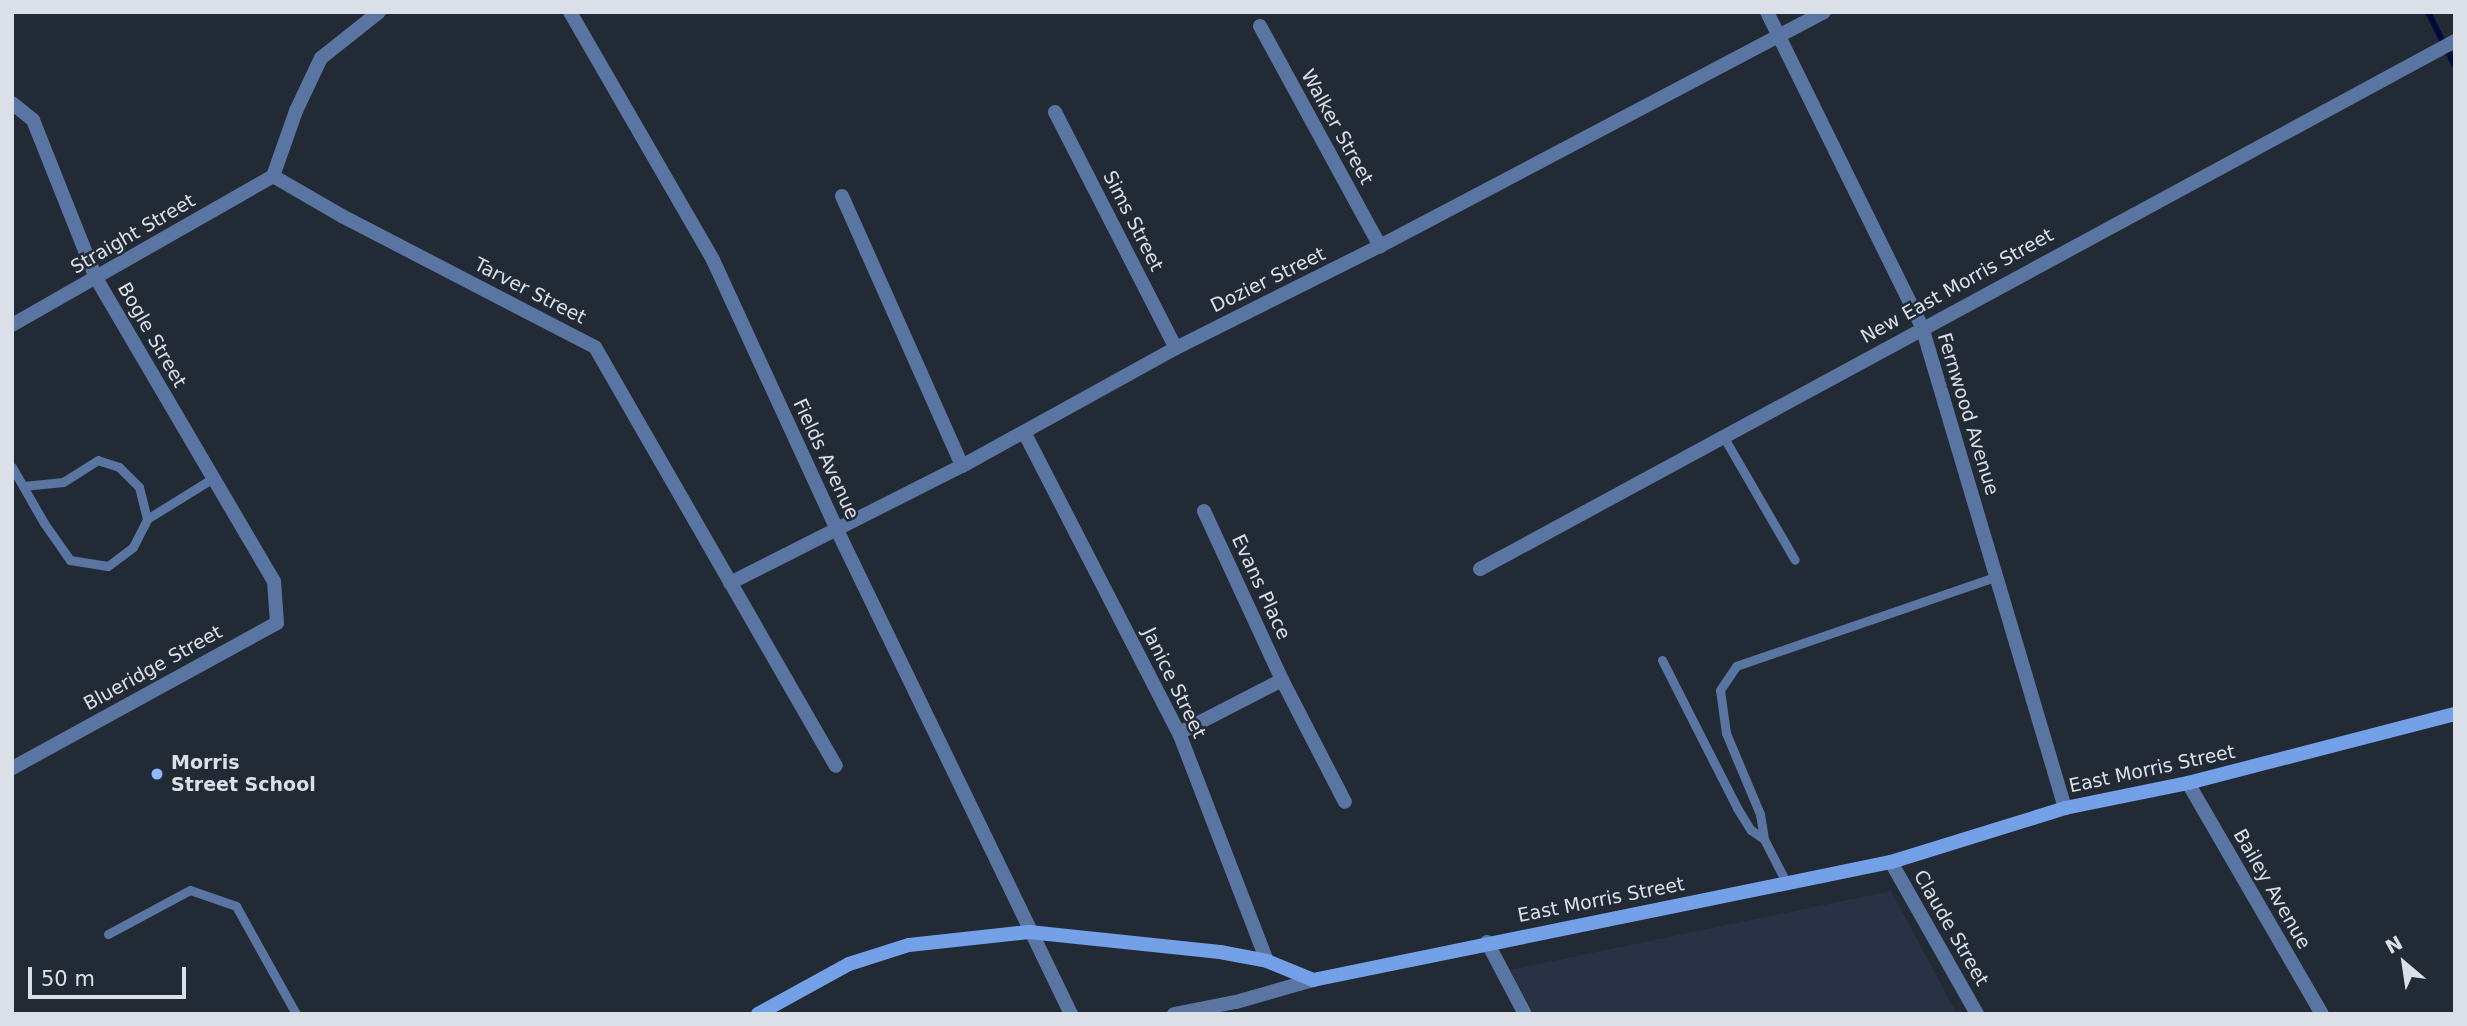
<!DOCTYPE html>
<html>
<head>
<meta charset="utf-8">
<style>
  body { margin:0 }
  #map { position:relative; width:2467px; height:1026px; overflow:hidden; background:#222a36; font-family:"DejaVu Sans",sans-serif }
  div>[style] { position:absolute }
  .built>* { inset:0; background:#283244 }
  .stream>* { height:6px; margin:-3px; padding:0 3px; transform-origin:3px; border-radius:3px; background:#000c37 }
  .service>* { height:9px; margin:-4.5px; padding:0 4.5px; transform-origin:4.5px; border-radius:4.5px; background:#5a75a2 }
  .minor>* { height:14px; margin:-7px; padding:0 7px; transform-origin:7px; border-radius:7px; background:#5a75a2 }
  .tertiary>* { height:14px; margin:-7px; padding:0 7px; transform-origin:7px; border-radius:7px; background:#5a75a2 }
  .secondary>* { height:14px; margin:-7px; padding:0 7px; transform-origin:7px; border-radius:7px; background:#74a0e7 }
  .dots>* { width:19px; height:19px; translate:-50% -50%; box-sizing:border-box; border:4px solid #222a36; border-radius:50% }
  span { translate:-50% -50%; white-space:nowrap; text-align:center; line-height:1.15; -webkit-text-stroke:5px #222a36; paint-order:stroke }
  .street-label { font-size:19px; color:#dbe0e8 }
  .poi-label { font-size:19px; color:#dbe0e8; font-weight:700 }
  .left { translate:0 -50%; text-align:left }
  .frame { position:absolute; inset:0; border:14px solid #dbe0e8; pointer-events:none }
  .north { position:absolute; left:2369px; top:928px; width:70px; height:70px; -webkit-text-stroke:5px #222a36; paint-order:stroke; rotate:331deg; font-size:19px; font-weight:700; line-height:28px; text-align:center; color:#dbe0e8 }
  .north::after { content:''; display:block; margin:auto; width:24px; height:32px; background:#dbe0e8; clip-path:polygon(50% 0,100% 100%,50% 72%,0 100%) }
  .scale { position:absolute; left:28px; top:967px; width:158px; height:32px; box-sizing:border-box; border:4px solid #dbe0e8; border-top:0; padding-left:9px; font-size:21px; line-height:24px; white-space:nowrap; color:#dbe0e8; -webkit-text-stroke:5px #222a36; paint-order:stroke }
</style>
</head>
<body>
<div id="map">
  <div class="built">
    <i style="clip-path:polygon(1891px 891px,1957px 1014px,1534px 1014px,1510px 970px)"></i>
  </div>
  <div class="stream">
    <i style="left:2428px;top:12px;width:60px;rotate:63.4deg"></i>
  </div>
  <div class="service">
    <i style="left:1723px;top:436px;width:143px;rotate:59.9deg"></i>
    <i style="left:12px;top:467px;width:64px;rotate:60.3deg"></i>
    <i style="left:44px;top:523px;width:45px;rotate:54.9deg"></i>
    <i style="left:70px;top:560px;width:38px;rotate:9deg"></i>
    <i style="left:108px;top:566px;width:31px;rotate:-37deg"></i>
    <i style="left:133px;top:547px;width:31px;rotate:-63deg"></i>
    <i style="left:147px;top:519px;width:33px;rotate:-104deg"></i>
    <i style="left:139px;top:487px;width:28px;rotate:-135deg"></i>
    <i style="left:119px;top:467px;width:22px;rotate:-162deg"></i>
    <i style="left:98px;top:460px;width:41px;rotate:147.8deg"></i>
    <i style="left:63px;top:482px;width:40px;rotate:174.3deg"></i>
    <i style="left:147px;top:519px;width:78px;rotate:-31.8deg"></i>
    <i style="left:1662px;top:660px;width:166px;rotate:63.1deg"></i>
    <i style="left:1737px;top:808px;width:26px;rotate:58deg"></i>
    <i style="left:1751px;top:830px;width:16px;rotate:35deg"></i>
    <i style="left:1786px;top:882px;width:48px;rotate:-117.1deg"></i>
    <i style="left:1764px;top:839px;width:25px;rotate:-99deg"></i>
    <i style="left:1760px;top:814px;width:88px;rotate:-112.8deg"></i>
    <i style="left:1726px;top:733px;width:43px;rotate:-97.9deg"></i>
    <i style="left:1720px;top:690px;width:29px;rotate:-56deg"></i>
    <i style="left:1736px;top:666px;width:276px;rotate:-19deg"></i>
    <i style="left:108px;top:934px;width:93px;rotate:-28.2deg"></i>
    <i style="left:190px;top:890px;width:49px;rotate:19.2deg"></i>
    <i style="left:236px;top:906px;width:124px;rotate:60.9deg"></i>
  </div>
  <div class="minor">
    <i style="left:379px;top:12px;width:74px;rotate:141.6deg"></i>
    <i style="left:321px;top:58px;width:59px;rotate:115.3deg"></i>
    <i style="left:296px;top:111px;width:69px;rotate:109.5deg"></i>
    <i style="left:273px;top:176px;width:80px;rotate:30.1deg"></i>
    <i style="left:342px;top:216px;width:285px;rotate:27.4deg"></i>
    <i style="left:595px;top:347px;width:483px;rotate:60.1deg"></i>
    <i style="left:1767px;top:12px;width:351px;rotate:63.8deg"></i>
    <i style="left:1922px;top:327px;width:502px;rotate:73.44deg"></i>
    <i style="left:1260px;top:26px;width:251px;rotate:61.4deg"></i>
    <i style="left:12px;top:103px;width:27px;rotate:39deg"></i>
    <i style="left:33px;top:120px;width:170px;rotate:68.3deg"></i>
    <i style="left:96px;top:278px;width:351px;rotate:59.6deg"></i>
    <i style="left:274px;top:581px;width:42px;rotate:85.9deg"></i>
    <i style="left:277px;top:623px;width:302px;rotate:151.3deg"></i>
    <i style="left:1055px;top:112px;width:265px;rotate:62.9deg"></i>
    <i style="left:842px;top:196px;width:295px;rotate:66deg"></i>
    <i style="left:12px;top:325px;width:301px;rotate:-29.7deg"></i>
    <i style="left:1024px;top:432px;width:339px;rotate:62.8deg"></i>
    <i style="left:1179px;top:733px;width:244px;rotate:68.9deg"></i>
    <i style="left:1204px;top:511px;width:186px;rotate:65.2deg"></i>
    <i style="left:1282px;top:680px;width:137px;rotate:62.7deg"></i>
    <i style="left:1480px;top:569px;width:1109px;rotate:-28.44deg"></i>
    <i style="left:730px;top:583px;width:260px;rotate:-26.8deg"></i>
    <i style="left:962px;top:466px;width:244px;rotate:-28.9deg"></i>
    <i style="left:1176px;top:348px;width:228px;rotate:-26.6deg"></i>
    <i style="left:1380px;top:246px;width:502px;rotate:-27.79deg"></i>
    <i style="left:1179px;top:733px;width:116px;rotate:-27.2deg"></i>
    <i style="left:2188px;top:783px;width:267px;rotate:59.9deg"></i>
    <i style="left:1891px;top:862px;width:175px;rotate:60.5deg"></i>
    <i style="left:1487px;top:942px;width:81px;rotate:62.2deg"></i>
    <i style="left:1174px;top:1014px;width:63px;rotate:-11deg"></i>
    <i style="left:1236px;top:1002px;width:80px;rotate:-15.9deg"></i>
  </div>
  <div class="tertiary">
    <i style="left:570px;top:12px;width:286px;rotate:60deg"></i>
    <i style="left:713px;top:260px;width:297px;rotate:65.3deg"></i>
    <i style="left:837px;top:530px;width:538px;rotate:64.2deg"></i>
  </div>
  <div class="secondary">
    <i style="left:758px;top:1014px;width:104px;rotate:-28.8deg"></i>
    <i style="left:849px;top:964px;width:63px;rotate:-17.6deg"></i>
    <i style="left:909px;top:945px;width:121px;rotate:-6.2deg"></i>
    <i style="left:1029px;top:932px;width:192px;rotate:6deg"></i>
    <i style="left:1220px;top:952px;width:48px;rotate:10.8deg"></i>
    <i style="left:1267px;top:961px;width:50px;rotate:22.4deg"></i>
    <i style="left:1313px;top:980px;width:590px;rotate:-11.54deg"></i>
    <i style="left:1891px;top:862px;width:182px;rotate:-17.2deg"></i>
    <i style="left:2065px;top:808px;width:126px;rotate:-11.5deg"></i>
    <i style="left:2188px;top:783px;width:276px;rotate:-14.5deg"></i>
  </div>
  <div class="dots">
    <i style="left:157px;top:774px;background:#8fb8fd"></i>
  </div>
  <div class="street-label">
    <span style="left:1337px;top:127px;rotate:61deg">Walker Street</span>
    <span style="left:1133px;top:221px;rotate:63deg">Sims Street</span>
    <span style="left:133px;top:234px;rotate:-30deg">Straight Street</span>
    <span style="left:1268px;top:280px;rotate:-26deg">Dozier Street</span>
    <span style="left:1957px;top:286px;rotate:-29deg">New East Morris Street</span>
    <span style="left:530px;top:291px;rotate:27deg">Tarver Street</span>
    <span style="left:152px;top:335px;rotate:60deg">Bogle Street</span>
    <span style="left:1968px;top:414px;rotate:73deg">Fernwood Avenue</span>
    <span style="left:826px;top:459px;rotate:65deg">Fields Avenue</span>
    <span style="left:1261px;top:587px;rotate:65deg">Evans Place</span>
    <span style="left:153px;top:668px;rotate:-29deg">Blueridge Street</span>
    <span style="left:1174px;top:683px;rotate:64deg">Janice Street</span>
    <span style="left:2152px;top:769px;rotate:-12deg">East Morris Street</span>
    <span style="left:2272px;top:889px;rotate:60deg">Bailey Avenue</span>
    <span style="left:1601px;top:900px;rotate:-11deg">East Morris Street</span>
    <span style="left:1951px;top:928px;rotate:60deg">Claude Street</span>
  </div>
  <div class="poi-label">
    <span class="left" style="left:171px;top:774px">Morris<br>Street School</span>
  </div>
  <div class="frame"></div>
  <div class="north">N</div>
  <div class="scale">50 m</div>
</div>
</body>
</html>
